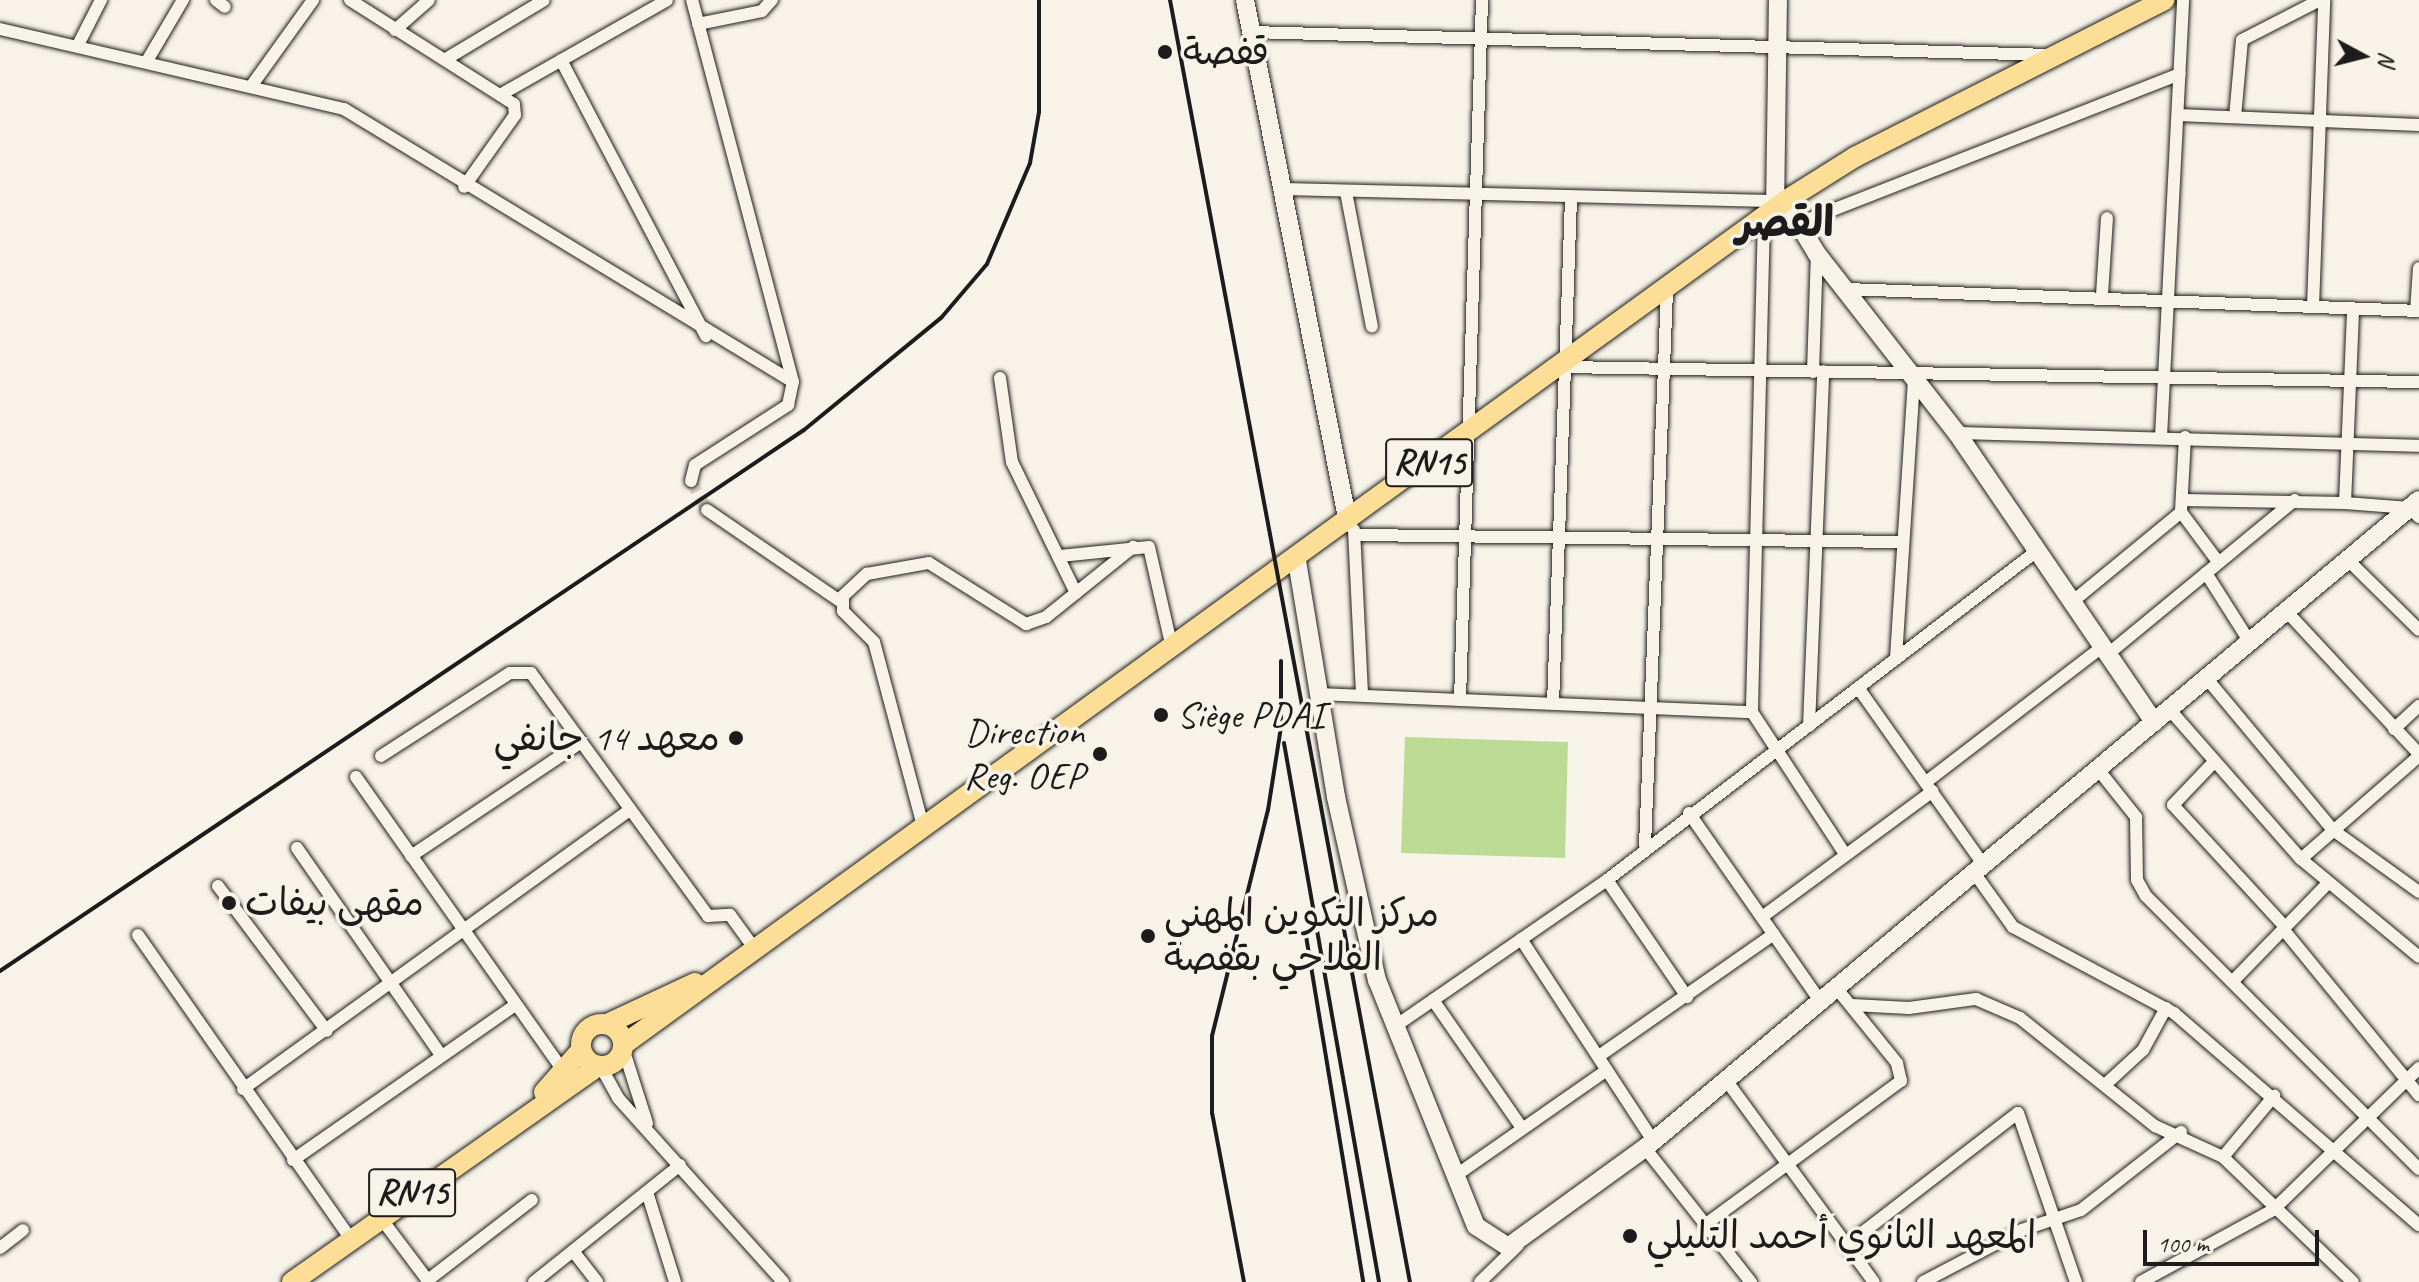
<!DOCTYPE html>
<html>
<head>
<meta charset="utf-8">
<style>
  body { margin:0 }
  #map { position:relative; width:2419px; height:1282px; overflow:hidden; background:#f7f3e8; font-family:Caveat,"Playpen Sans Arabic",sans-serif }
  div>[style] { position:absolute }
  .green>* { inset:0; background:#bbdb94 }
  .street-tunnel>* { height:12px; margin-top:-6px; transform-origin:0; background:repeating-linear-gradient(90deg,#d6d3c9 0 12px,transparent 0 18px) }
  .roads { filter:drop-shadow(0 0 2px #1c1c1c) drop-shadow(0 0 2px #1c1c1c) }
  .street>* { height:12px; margin:-6px; padding:0 6px; transform-origin:6px; border-radius:6px; background:#f7f3e8 }
  .secondary>* { height:18px; margin:-9px; padding:0 9px; transform-origin:9px; border-radius:9px; background:#f7f3e8 }
  .primary>* { height:20px; margin:-10px; padding:0 10px; transform-origin:10px; border-radius:10px; background:#fcde96 }
  .primary>.ring { margin:-10px; padding:0; box-sizing:content-box; background:none; border:20px solid #fcde96; border-radius:50% }
  .rail>* { height:4px; margin:-2px; padding:0 2px; transform-origin:2px; border-radius:2px; background:#1c1c1c }
  .dots>* { width:22px; height:22px; translate:-50% -50%; box-sizing:border-box; border:4px solid #f7f3e8; border-radius:50% }
  span { translate:-50% -50%; white-space:nowrap; text-align:center; line-height:1.15; -webkit-text-stroke:7px #f7f3e8; paint-order:stroke }
  .shield-label span { padding:2px 6px; background:#f7f3e8; border:2px solid; border-radius:6px; -webkit-text-stroke-width:0 }
  .shield-label { font-size:36px; color:#1c1c1c; font-weight:700 }
  .poi-label { font-size:38px; color:#1c1c1c }
  .left { translate:0 -50%; text-align:left }
  .right { translate:-100% -50%; text-align:right }
  .quarter-label { font-size:42px; color:#1c1c1c; font-weight:700 }
  .north { position:absolute; left:2323px; top:16px; width:80px; height:80px; -webkit-text-stroke:6px #f7f3e8; paint-order:stroke; rotate:97deg; font-size:22px; font-weight:700; line-height:32px; text-align:center; color:#1c1c1c }
  .north::after { content:''; display:block; margin:auto; width:28px; height:36px; background:#1c1c1c; clip-path:polygon(50% 0,100% 100%,50% 72%,0 100%) }
  .scale { position:absolute; left:2143px; top:1230px; width:176px; height:36px; box-sizing:border-box; border:4px solid #1c1c1c; border-top:0; padding-left:10px; font-size:24px; line-height:28px; white-space:nowrap; color:#1c1c1c; -webkit-text-stroke:6px #f7f3e8; paint-order:stroke }
</style>
</head>
<body>
<div id="map">
  <div class="green">
    <i style="clip-path:polygon(1405px 737px,1568px 742px,1565px 858px,1401px 853px)"></i>
  </div>
  <div class="street-tunnel">
    <i style="left:691px;top:481px;width:33px;rotate:61deg"></i>
  </div>
  <div class="roads">
    <div class="street">
      <i style="left:216px;top:0;width:11px;rotate:38deg"></i>
      <i style="left:350px;top:0;width:194px;rotate:32.4deg"></i>
      <i style="left:514px;top:104px;width:11px;rotate:85deg"></i>
      <i style="left:515px;top:115px;width:88px;rotate:125.3deg"></i>
      <i style="left:698px;top:24px;width:65px;rotate:-11.5deg"></i>
      <i style="left:762px;top:11px;width:15px;rotate:-48deg"></i>
      <i style="left:0;top:29px;width:353px;rotate:13.1deg"></i>
      <i style="left:344px;top:109px;width:525px;rotate:31.3deg"></i>
      <i style="left:395px;top:30px;width:45px;rotate:-41.4deg"></i>
      <i style="left:1251px;top:32px;width:798px;rotate:1.65deg"></i>
      <i style="left:78px;top:45px;width:51px;rotate:-62.9deg"></i>
      <i style="left:446px;top:59px;width:114px;rotate:-31deg"></i>
      <i style="left:561px;top:60px;width:312px;rotate:62.3deg"></i>
      <i style="left:147px;top:61px;width:71px;rotate:-59.5deg"></i>
      <i style="left:252px;top:85px;width:105px;rotate:-54.3deg"></i>
      <i style="left:500px;top:95px;width:192px;rotate:-29.6deg"></i>
      <i style="left:2178px;top:115px;width:241px;rotate:2.4deg"></i>
      <i style="left:2235px;top:117px;width:77px;rotate:-84.8deg"></i>
      <i style="left:2242px;top:40px;width:88px;rotate:-27.1deg"></i>
      <i style="left:1280px;top:189px;width:494px;rotate:1.4deg"></i>
      <i style="left:1346px;top:192px;width:137px;rotate:79.1deg"></i>
      <i style="left:1764px;top:217px;width:495px;rotate:91.4deg"></i>
      <i style="left:1752px;top:712px;width:170px;rotate:56.8deg"></i>
      <i style="left:1797px;top:224px;width:411px;rotate:-21.4deg"></i>
      <i style="left:1847px;top:289px;width:572px;rotate:2.2deg"></i>
      <i style="left:2102px;top:295px;width:77px;rotate:-86.3deg"></i>
      <i style="left:2313px;top:307px;width:307px;rotate:-87.9deg"></i>
      <i style="left:2416px;top:311px;width:43px;rotate:-86deg"></i>
      <i style="left:1564px;top:367px;width:855px;rotate:1.01deg"></i>
      <i style="left:1813px;top:372px;width:118px;rotate:-88.1deg"></i>
      <i style="left:1000px;top:378px;width:85px;rotate:81.9deg"></i>
      <i style="left:1012px;top:462px;width:146px;rotate:64deg"></i>
      <i style="left:1957px;top:433px;width:462px;rotate:1.6deg"></i>
      <i style="left:2161px;top:437px;width:438px;rotate:-87.1deg"></i>
      <i style="left:2185px;top:437px;width:75px;rotate:93.1deg"></i>
      <i style="left:2181px;top:512px;width:59px;rotate:53.3deg"></i>
      <i style="left:691px;top:481px;width:16px;rotate:-76deg"></i>
      <i style="left:695px;top:465px;width:111px;rotate:-32.8deg"></i>
      <i style="left:788px;top:405px;width:24px;rotate:-78deg"></i>
      <i style="left:793px;top:382px;width:395px;rotate:-104.8deg"></i>
      <i style="left:2183px;top:500px;width:162px;rotate:1.1deg"></i>
      <i style="left:2345px;top:503px;width:65px;rotate:4.4deg"></i>
      <i style="left:2410px;top:508px;width:13px;rotate:45deg"></i>
      <i style="left:2345px;top:503px;width:194px;rotate:-87.6deg"></i>
      <i style="left:707px;top:510px;width:161px;rotate:34.4deg"></i>
      <i style="left:1354px;top:530px;width:163px;rotate:87.2deg"></i>
      <i style="left:1359px;top:535px;width:542px;rotate:0.74deg"></i>
      <i style="left:1060px;top:556px;width:89px;rotate:-5.8deg"></i>
      <i style="left:1149px;top:547px;width:104px;rotate:77.2deg"></i>
      <i style="left:2349px;top:561px;width:98px;rotate:44.6deg"></i>
      <i style="left:2206px;top:573px;width:84px;rotate:57.6deg"></i>
      <i style="left:2072px;top:602px;width:141px;rotate:-39.5deg"></i>
      <i style="left:2288px;top:613px;width:192px;rotate:47.1deg"></i>
      <i style="left:2108px;top:654px;width:242px;rotate:-39.5deg"></i>
      <i style="left:1896px;top:658px;width:281px;rotate:-86.3deg"></i>
      <i style="left:2208px;top:680px;width:195px;rotate:50.2deg"></i>
      <i style="left:2333px;top:830px;width:106px;rotate:35.8deg"></i>
      <i style="left:1859px;top:689px;width:214px;rotate:54.7deg"></i>
      <i style="left:1318px;top:694px;width:434px;rotate:2.4deg"></i>
      <i style="left:1460px;top:700px;width:700px;rotate:-88.2deg"></i>
      <i style="left:1553px;top:704px;width:505px;rotate:-87.96deg"></i>
      <i style="left:2170px;top:710px;width:198px;rotate:48.7deg"></i>
      <i style="left:2301px;top:859px;width:153px;rotate:39.7deg"></i>
      <i style="left:1809px;top:726px;width:355px;rotate:-87.7deg"></i>
      <i style="left:2394px;top:729px;width:34px;rotate:-43deg"></i>
      <i style="left:381px;top:756px;width:153px;rotate:-32.8deg"></i>
      <i style="left:510px;top:673px;width:21px"></i>
      <i style="left:531px;top:673px;width:301px;rotate:53.9deg"></i>
      <i style="left:708px;top:916px;width:22px;rotate:-3deg"></i>
      <i style="left:730px;top:915px;width:41px;rotate:54deg"></i>
      <i style="left:2213px;top:763px;width:58px;rotate:133.6deg"></i>
      <i style="left:2173px;top:805px;width:166px;rotate:47.4deg"></i>
      <i style="left:2097px;top:768px;width:63px;rotate:51.5deg"></i>
      <i style="left:2136px;top:817px;width:63px;rotate:89.1deg"></i>
      <i style="left:2137px;top:880px;width:18px;rotate:61deg"></i>
      <i style="left:2146px;top:896px;width:386px;rotate:45deg"></i>
      <i style="left:356px;top:777px;width:359px;rotate:54.8deg"></i>
      <i style="left:1926px;top:782px;width:222px;rotate:-37.5deg"></i>
      <i style="left:1689px;top:813px;width:231px;rotate:55.1deg"></i>
      <i style="left:923px;top:826px;width:190px;rotate:-104.9deg"></i>
      <i style="left:874px;top:642px;width:44px;rotate:-135deg"></i>
      <i style="left:843px;top:611px;width:15px;rotate:-90deg"></i>
      <i style="left:843px;top:596px;width:33px;rotate:-43deg"></i>
      <i style="left:867px;top:574px;width:63px;rotate:-10.1deg"></i>
      <i style="left:929px;top:563px;width:115px;rotate:32.2deg"></i>
      <i style="left:1026px;top:624px;width:21px;rotate:-19deg"></i>
      <i style="left:1046px;top:617px;width:112px;rotate:-38.8deg"></i>
      <i style="left:1645px;top:846px;width:556px;rotate:-87.73deg"></i>
      <i style="left:297px;top:848px;width:252px;rotate:55.2deg"></i>
      <i style="left:411px;top:856px;width:205px;rotate:-33.8deg"></i>
      <i style="left:2301px;top:859px;width:157px;rotate:-41.1deg"></i>
      <i style="left:1973px;top:871px;width:69px;rotate:54.5deg"></i>
      <i style="left:2013px;top:927px;width:183px;rotate:28.1deg"></i>
      <i style="left:2174px;top:1013px;width:324px;rotate:40.9deg"></i>
      <i style="left:1607px;top:880px;width:142px;rotate:55.6deg"></i>
      <i style="left:218px;top:886px;width:181px;rotate:53.1deg"></i>
      <i style="left:1762px;top:917px;width:212px;rotate:-36.4deg"></i>
      <i style="left:2283px;top:929px;width:215px;rotate:50.7deg"></i>
      <i style="left:138px;top:935px;width:371px;rotate:55deg"></i>
      <i style="left:1521px;top:939px;width:241px;rotate:56.8deg"></i>
      <i style="left:2234px;top:980px;width:135px;rotate:-45.9deg"></i>
      <i style="left:1433px;top:1000px;width:156px;rotate:55.2deg"></i>
      <i style="left:1852px;top:1005px;width:57px;rotate:3deg"></i>
      <i style="left:1909px;top:1008px;width:68px;rotate:-7.7deg"></i>
      <i style="left:1976px;top:999px;width:48px;rotate:23.4deg"></i>
      <i style="left:2020px;top:1018px;width:173px;rotate:38.7deg"></i>
      <i style="left:2155px;top:1126px;width:75px;rotate:24.5deg"></i>
      <i style="left:2223px;top:1157px;width:180px;rotate:43.9deg"></i>
      <i style="left:1394px;top:1027px;width:259px;rotate:-34.6deg"></i>
      <i style="left:1607px;top:880px;width:543px;rotate:-37.44deg"></i>
      <i style="left:623px;top:1048px;width:79px;rotate:72.3deg"></i>
      <i style="left:1599px;top:1056px;width:213px;rotate:-34.9deg"></i>
      <i style="left:601px;top:1067px;width:35px;rotate:61deg"></i>
      <i style="left:618px;top:1098px;width:247px;rotate:48.1deg"></i>
      <i style="left:1726px;top:1080px;width:250px;rotate:53.8deg"></i>
      <i style="left:2106px;top:1084px;width:50px;rotate:-42.6deg"></i>
      <i style="left:2143px;top:1050px;width:48px;rotate:-61.3deg"></i>
      <i style="left:243px;top:1089px;width:477px;rotate:-35.8deg"></i>
      <i style="left:1645px;top:1148px;width:171px;rotate:51.7deg"></i>
      <i style="left:2223px;top:1157px;width:80px;rotate:-50.1deg"></i>
      <i style="left:293px;top:1160px;width:269px;rotate:-34.9deg"></i>
      <i style="left:1455px;top:1176px;width:185px;rotate:-34.9deg"></i>
      <i style="left:647px;top:1192px;width:94px;rotate:72.7deg"></i>
      <i style="left:380px;top:1217px;width:81px;rotate:53deg"></i>
      <i style="left:1706px;top:1224px;width:242px;rotate:-36.3deg"></i>
      <i style="left:1901px;top:1081px;width:18px;rotate:-103deg"></i>
      <i style="left:1897px;top:1063px;width:95px;rotate:-129deg"></i>
      <i style="left:1849px;top:1243px;width:213px;rotate:-37.6deg"></i>
      <i style="left:2018px;top:1113px;width:179px;rotate:71.1deg"></i>
      <i style="left:0;top:1248px;width:29px;rotate:-38deg"></i>
      <i style="left:573px;top:1251px;width:39px;rotate:52deg"></i>
      <i style="left:428px;top:1280px;width:131px;rotate:-37.6deg"></i>
      <i style="left:534px;top:1282px;width:187px;rotate:-38.7deg"></i>
      <i style="left:1480px;top:1282px;width:53px;rotate:-44.2deg"></i>
      <i style="left:1923px;top:1282px;width:112px;rotate:-27.7deg"></i>
      <i style="left:2022px;top:1230px;width:62px;rotate:-18.7deg"></i>
      <i style="left:2081px;top:1210px;width:127px;rotate:-38deg"></i>
      <i style="left:2141px;top:1282px;width:150px;rotate:-28.6deg"></i>
      <i style="left:2273px;top:1210px;width:204px;rotate:-44.2deg"></i>
    </div>
    <div class="secondary">
      <i style="left:1245px;top:0;width:533px;rotate:78.86deg"></i>
      <i style="left:1785px;top:201px;width:62px;rotate:58.9deg"></i>
      <i style="left:1817px;top:254px;width:227px;rotate:52deg"></i>
      <i style="left:1957px;top:433px;width:350px;rotate:55.7deg"></i>
      <i style="left:1775px;top:211px;width:211px;rotate:-89.2deg"></i>
      <i style="left:1297px;top:561px;width:239px;rotate:80.6deg"></i>
      <i style="left:1336px;top:797px;width:188px;rotate:77.4deg"></i>
      <i style="left:1377px;top:980px;width:265px;rotate:68.1deg"></i>
      <i style="left:1476px;top:1226px;width:38px;rotate:33deg"></i>
      <i style="left:1508px;top:1247px;width:169px;rotate:-35.9deg"></i>
      <i style="left:1645px;top:1148px;width:1009px;rotate:-39.94deg"></i>
    </div>
    <div class="primary">
      <i class="ring" style="left:581px;top:1024px;width:22px;height:22px"></i>
      <i style="left:607px;top:1024px;width:97px;rotate:-25deg"></i>
      <i style="left:623px;top:1045px;width:1436px;rotate:-35.99deg"></i>
      <i style="left:1785px;top:201px;width:83px;rotate:-32.2deg"></i>
      <i style="left:1855px;top:157px;width:347px;rotate:-26.9deg"></i>
      <i style="left:544px;top:1092px;width:56px;rotate:-48.6deg"></i>
      <i style="left:292px;top:1282px;width:375px;rotate:-35.2deg"></i>
    </div>
  </div>
  <div class="rail">
    <i style="left:1170px;top:0;width:1304px;rotate:79.4deg"></i>
    <i style="left:1284px;top:743px;width:547px;rotate:80deg"></i>
    <i style="left:1305px;top:930px;width:357px;rotate:80.6deg"></i>
    <i style="left:0;top:971px;width:969px;rotate:-33.94deg"></i>
    <i style="left:804px;top:430px;width:177px;rotate:-39.3deg"></i>
    <i style="left:941px;top:318px;width:71px;rotate:-49.6deg"></i>
    <i style="left:987px;top:264px;width:110px;rotate:-66.9deg"></i>
    <i style="left:1030px;top:163px;width:52px;rotate:-80deg"></i>
    <i style="left:1039px;top:112px;width:112px;rotate:-90deg"></i>
    <i style="left:1244px;top:1282px;width:172px;rotate:-100.7deg"></i>
    <i style="left:1212px;top:1113px;width:77px;rotate:-90deg"></i>
    <i style="left:1212px;top:1036px;width:233px;rotate:-76.1deg"></i>
    <i style="left:1268px;top:810px;width:84px;rotate:-81.1deg"></i>
    <i style="left:1281px;top:727px;width:66px;rotate:-90deg"></i>
  </div>
  <div class="dots">
    <i style="left:1165px;top:52px;background:#1c1c1c"></i>
    <i style="left:1161px;top:715px;background:#1c1c1c"></i>
    <i style="left:736px;top:738px;background:#1c1c1c"></i>
    <i style="left:1100px;top:754px;background:#1c1c1c"></i>
    <i style="left:229px;top:903px;background:#1c1c1c"></i>
    <i style="left:1148px;top:936px;background:#1c1c1c"></i>
    <i style="left:1630px;top:1236px;background:#1c1c1c"></i>
  </div>
  <div class="shield-label">
    <span style="left:1429px;top:463px">RN15</span>
    <span style="left:412px;top:1193px">RN15</span>
  </div>
  <div class="poi-label">
    <span class="left" style="left:1183px;top:52px">قفصة</span>
    <span class="left" style="left:1177px;top:715px">Siège PDAI</span>
    <span class="right" style="left:1084px;top:754px">Direction<br>Reg. OEP</span>
    <span class="right" style="left:720px;top:738px">معهد 14 جانفي</span>
    <span class="left" style="left:245px;top:903px">مقهى بيفات</span>
    <span class="left" style="left:1164px;top:936px">مركز التكوين المهني<br>الفلاحي بقفصة</span>
    <span class="left" style="left:1646px;top:1236px">المعهد الثانوي أحمد التليلي</span>
  </div>
  <div class="quarter-label">
    <span style="left:1785px;top:223px">القصر</span>
  </div>
  <div class="north">N</div>
  <div class="scale">100 m</div>
</div>
</body>
</html>
